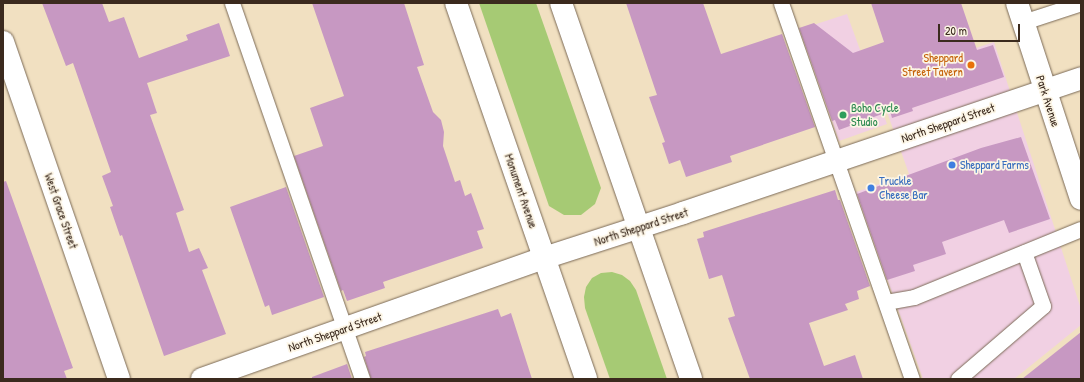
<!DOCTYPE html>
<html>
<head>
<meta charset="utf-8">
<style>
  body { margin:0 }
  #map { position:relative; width:1084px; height:382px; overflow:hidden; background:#f1e0c1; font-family:"Patrick Hand",sans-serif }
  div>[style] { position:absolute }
  .built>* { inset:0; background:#f1d0e3 }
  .green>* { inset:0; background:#a6ca74 }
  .building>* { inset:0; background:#c798c2 }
  .roads { filter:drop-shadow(0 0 1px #7b6a57) drop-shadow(0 0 1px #7b6a57) }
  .service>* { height:15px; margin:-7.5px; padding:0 7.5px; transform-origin:7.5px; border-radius:7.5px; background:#fff }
  .minor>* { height:22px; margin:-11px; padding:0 11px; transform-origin:11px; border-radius:11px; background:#fff }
  .tertiary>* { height:22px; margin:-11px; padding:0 11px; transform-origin:11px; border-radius:11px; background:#fff }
  .dots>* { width:11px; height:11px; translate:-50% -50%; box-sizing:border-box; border:2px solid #fcf5e5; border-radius:50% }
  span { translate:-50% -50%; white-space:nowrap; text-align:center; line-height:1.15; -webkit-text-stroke:3.5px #fcf5e5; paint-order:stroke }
  .food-label { font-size:12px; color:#c56008 }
  .right { translate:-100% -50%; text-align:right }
  .street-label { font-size:12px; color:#3b2a1e }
  .leisure-label { font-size:12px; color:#27864d }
  .left { translate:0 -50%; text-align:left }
  .shop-label { font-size:12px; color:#366cbe }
  .frame { position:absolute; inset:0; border:4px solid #3b2a1e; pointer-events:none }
  .scale { position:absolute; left:938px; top:24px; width:82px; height:18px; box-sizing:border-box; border:2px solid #3b2a1e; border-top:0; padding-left:5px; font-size:12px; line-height:14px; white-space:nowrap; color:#3b2a1e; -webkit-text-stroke:3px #fcf5e5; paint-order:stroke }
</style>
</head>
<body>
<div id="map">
  <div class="built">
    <i style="clip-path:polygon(847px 14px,887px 124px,839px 141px,801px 29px)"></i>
    <i style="clip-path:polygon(994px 42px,1081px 309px,1081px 325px,1014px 379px,923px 379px,856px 192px,909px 174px,876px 81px)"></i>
  </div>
  <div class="green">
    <i style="clip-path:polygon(479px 3px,536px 3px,601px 188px,595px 204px,581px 215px,564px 215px,549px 206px)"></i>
    <i style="clip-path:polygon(612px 272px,622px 275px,630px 281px,636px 290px,667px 379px,610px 379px,585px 308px,584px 297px,586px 287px,592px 278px,601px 273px)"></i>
  </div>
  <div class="building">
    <i style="clip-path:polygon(42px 3px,102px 3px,109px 22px,124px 17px,139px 58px,188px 40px,186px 35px,219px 23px,230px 56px,147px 83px,157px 113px,150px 115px,184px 210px,176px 213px,189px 252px,199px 248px,208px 268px,202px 270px,226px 334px,164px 356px,122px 235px,120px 236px,110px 207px,113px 206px,102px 176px,111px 172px,73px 63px,66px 66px)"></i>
    <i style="clip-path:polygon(312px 3px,404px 3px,424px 65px,417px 67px,433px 112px,441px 120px,444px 132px,443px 146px,455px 182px,460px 180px,465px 196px,471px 193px,484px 229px,477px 231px,483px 248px,383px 282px,385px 288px,347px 301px,343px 290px,341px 291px,294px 156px,323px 146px,310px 108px,344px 96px)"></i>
    <i style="clip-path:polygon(626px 3px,703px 3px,721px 54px,782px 34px,815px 127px,730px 156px,732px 162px,686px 177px,680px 160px,669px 164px,662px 143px,665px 142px,649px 97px,657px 95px)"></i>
    <i style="clip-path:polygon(871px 3px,961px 3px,977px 50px,993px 45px,1004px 77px,912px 108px,913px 111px,892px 118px,890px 111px,839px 130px,835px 120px,832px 121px,799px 28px,814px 23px,853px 53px,884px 42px)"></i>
    <i style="clip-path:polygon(1021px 137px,1050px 219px,1009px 233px,1004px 220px,942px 242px,946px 254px,913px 265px,915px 271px,887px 280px,857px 194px,981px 148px)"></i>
    <i style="clip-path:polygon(6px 181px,73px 368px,64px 371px,67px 379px,3px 379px,3px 182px)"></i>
    <i style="clip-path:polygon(286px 187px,324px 297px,272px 315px,269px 305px,265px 307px,230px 207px)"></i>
    <i style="clip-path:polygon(835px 190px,838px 200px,840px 200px,870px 286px,857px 291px,859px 299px,845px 304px,848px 310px,809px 323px,824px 366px,855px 355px,863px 379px,750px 379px,728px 318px,735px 316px,722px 275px,709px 279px,697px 239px,704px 237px,703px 232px)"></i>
    <i style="clip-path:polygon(498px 309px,501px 317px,511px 313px,532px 379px,371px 379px,364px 357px,366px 356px,365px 352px)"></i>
    <i style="clip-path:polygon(1081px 332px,1081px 379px,1022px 379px)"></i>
    <i style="clip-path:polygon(347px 364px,352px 379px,312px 379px,312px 377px)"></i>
  </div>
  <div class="roads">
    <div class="service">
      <i style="left:232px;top:3px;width:398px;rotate:70.9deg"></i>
      <i style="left:781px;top:3px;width:398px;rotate:70.8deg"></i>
      <i style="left:1023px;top:22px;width:61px;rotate:-18.1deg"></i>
      <i style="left:886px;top:302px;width:28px;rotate:-10deg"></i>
      <i style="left:914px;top:297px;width:180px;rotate:-22.2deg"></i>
      <i style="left:958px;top:379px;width:112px;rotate:-40.7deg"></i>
      <i style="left:1043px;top:306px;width:57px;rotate:-109.4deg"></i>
    </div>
    <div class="minor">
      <i style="left:1017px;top:3px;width:206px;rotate:71.9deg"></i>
      <i style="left:3px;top:42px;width:356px;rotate:71deg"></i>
      <i style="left:202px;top:379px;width:363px;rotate:-19.5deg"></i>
      <i style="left:544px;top:258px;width:146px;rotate:-17.9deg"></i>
      <i style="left:683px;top:213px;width:420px;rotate:-18.7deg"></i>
    </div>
    <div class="tertiary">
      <i style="left:456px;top:3px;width:398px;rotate:70.9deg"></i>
      <i style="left:561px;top:3px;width:398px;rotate:70.9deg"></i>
    </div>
  </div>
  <div class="dots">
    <i style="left:971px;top:65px;background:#e8710a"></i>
    <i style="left:843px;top:115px;background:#2e9e5b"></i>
    <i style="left:952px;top:165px;background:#3f7fe0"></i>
    <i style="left:871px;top:188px;background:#3f7fe0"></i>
  </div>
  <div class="food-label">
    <span class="right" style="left:963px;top:65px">Sheppard<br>Street Tavern</span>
  </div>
  <div class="street-label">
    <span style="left:1048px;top:101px;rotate:72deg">Park Avenue</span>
    <span style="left:948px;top:123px;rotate:-19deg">North Sheppard Street</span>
    <span style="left:521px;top:191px;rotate:71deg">Monument Avenue</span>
    <span style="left:61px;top:211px;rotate:71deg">West Grace Street</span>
    <span style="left:641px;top:227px;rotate:-18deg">North Sheppard Street</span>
    <span style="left:335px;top:332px;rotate:-19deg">North Sheppard Street</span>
  </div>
  <div class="leisure-label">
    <span class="left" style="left:851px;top:115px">Boho Cycle<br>Studio</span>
  </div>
  <div class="shop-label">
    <span class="left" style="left:960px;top:165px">Sheppard Farms</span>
    <span class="left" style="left:879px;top:188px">Truckle<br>Cheese Bar</span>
  </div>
  <div class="frame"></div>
  <div class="scale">20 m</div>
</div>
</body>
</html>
